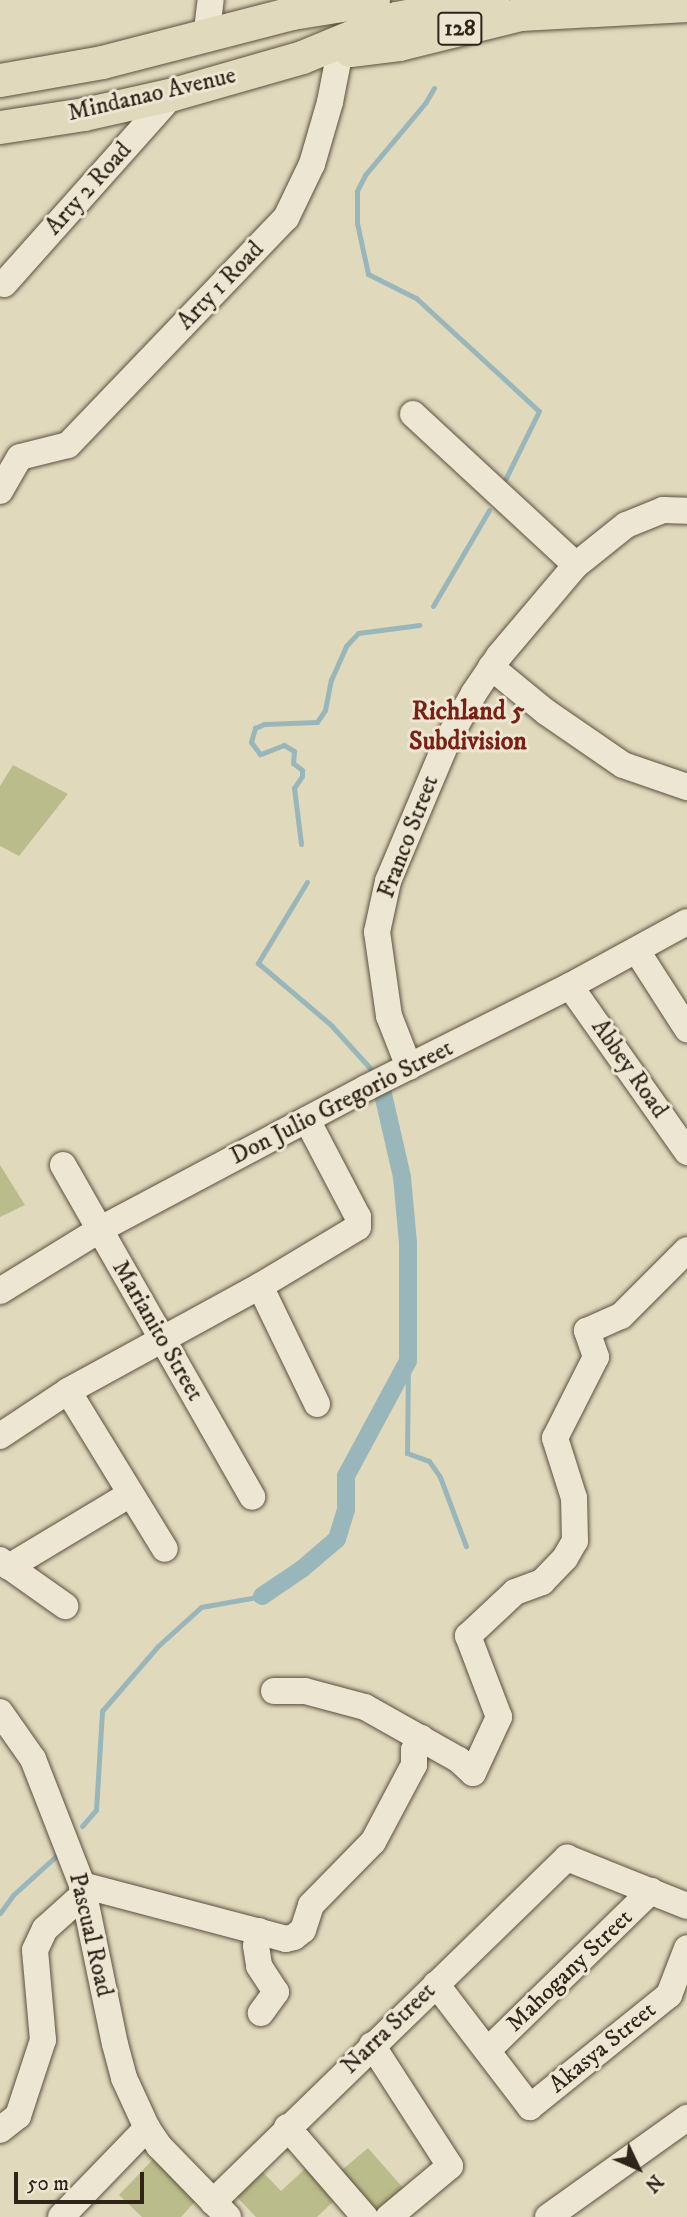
<!DOCTYPE html>
<html>
<head>
<meta charset="utf-8">
<style>
  body { margin:0 }
  #map { position:relative; width:687px; height:2217px; overflow:hidden; background:#e1d9bc; font-family:"IM FELL DW Pica",serif }
  div>[style] { position:absolute }
  .green>* { inset:0; background:#babd8b }
  .stream>* { height:5px; margin:-2.5px; padding:0 2.5px; transform-origin:2.5px; border-radius:2.5px; background:#99b7bb }
  .canal>* { height:18px; margin:-9px; padding:0 9px; transform-origin:9px; border-radius:9px; background:#99b7bb }
  .roads { filter:drop-shadow(0 0 2px #5c5040) drop-shadow(0 0 2px #5c5040) }
  .minor>* { height:26px; margin:-13px; padding:0 13px; transform-origin:13px; border-radius:13px; background:#ece6d3 }
  .major>* { height:33px; margin:-16.5px; padding:0 16.5px; transform-origin:16.5px; border-radius:16.5px; background:#e1d9bc }
  span { translate:-50% -50%; white-space:nowrap; text-align:center; line-height:1.15; -webkit-text-stroke:6px #ece6d3; paint-order:stroke }
  .shield-label span { padding:2px 5px; background:#ece6d3; border:2px solid; border-radius:5px; -webkit-text-stroke-width:0 }
  .shield-label { font-size:23px; color:#302317; font-weight:700 }
  .street-label { font-size:24px; color:#302317 }
  .neighbourhood-label { font-size:26px; color:#7a1f14; font-weight:700 }
  .north { position:absolute; left:603px; top:2133px; width:70px; height:70px; -webkit-text-stroke:5px #ece6d3; paint-order:stroke; rotate:134deg; font-size:19px; font-weight:700; line-height:28px; text-align:center; color:#302317 }
  .north::after { content:''; display:block; margin:auto; width:24px; height:32px; background:#302317; clip-path:polygon(50% 0,100% 100%,50% 72%,0 100%) }
  .scale { position:absolute; left:14px; top:2172px; width:130px; height:32px; box-sizing:border-box; border:4px solid #302317; border-top:0; padding-left:9px; font-size:21px; line-height:24px; white-space:nowrap; color:#302317; -webkit-text-stroke:5px #ece6d3; paint-order:stroke }
</style>
</head>
<body>
<div id="map">
  <div class="green">
    <i style="clip-path:polygon(13px 765px,68px 794px,19px 856px,0 846px,0 786px)"></i>
    <i style="clip-path:polygon(0 1165px,25px 1205px,0 1217px)"></i>
    <i style="clip-path:polygon(368px 2148px,404px 2189px,375px 2214px,337px 2174px)"></i>
    <i style="clip-path:polygon(158px 2154px,201px 2195px,181px 2217px,142px 2217px,119px 2195px)"></i>
    <i style="clip-path:polygon(307px 2167px,336px 2199px,317px 2217px,256px 2217px,233px 2193px,259px 2168px,281px 2191px)"></i>
  </div>
  <div class="stream">
    <i style="left:434px;top:88px;width:16px;rotate:120deg"></i>
    <i style="left:426px;top:102px;width:95px;rotate:129.9deg"></i>
    <i style="left:365px;top:175px;width:18px;rotate:117deg"></i>
    <i style="left:357px;top:191px;width:32px;rotate:90deg"></i>
    <i style="left:357px;top:223px;width:52px;rotate:77.8deg"></i>
    <i style="left:368px;top:274px;width:54px;rotate:26.6deg"></i>
    <i style="left:416px;top:298px;width:167px;rotate:42.6deg"></i>
    <i style="left:539px;top:411px;width:81px;rotate:116.3deg"></i>
    <i style="left:433px;top:606px;width:111px;rotate:-59.7deg"></i>
    <i style="left:301px;top:844px;width:56px;rotate:-97.1deg"></i>
    <i style="left:294px;top:788px;width:14px;rotate:-56deg"></i>
    <i style="left:302px;top:776px;width:6px;rotate:-90deg"></i>
    <i style="left:302px;top:770px;width:11px;rotate:-142deg"></i>
    <i style="left:293px;top:763px;width:12px;rotate:-85deg"></i>
    <i style="left:294px;top:751px;width:12px;rotate:-149deg"></i>
    <i style="left:284px;top:745px;width:26px;rotate:159deg"></i>
    <i style="left:260px;top:754px;width:15px;rotate:-127deg"></i>
    <i style="left:251px;top:742px;width:15px;rotate:-74deg"></i>
    <i style="left:255px;top:728px;width:10px;rotate:-24deg"></i>
    <i style="left:264px;top:724px;width:53px;rotate:-2.2deg"></i>
    <i style="left:317px;top:722px;width:14px;rotate:-56deg"></i>
    <i style="left:325px;top:710px;width:31px;rotate:-79deg"></i>
    <i style="left:331px;top:680px;width:37px;rotate:-66deg"></i>
    <i style="left:346px;top:646px;width:18px;rotate:-47deg"></i>
    <i style="left:358px;top:633px;width:62px;rotate:-7.5deg"></i>
    <i style="left:307px;top:882px;width:95px;rotate:121.2deg"></i>
    <i style="left:258px;top:963px;width:96px;rotate:40.3deg"></i>
    <i style="left:331px;top:1025px;width:58px;rotate:47.8deg"></i>
    <i style="left:408px;top:1361px;width:92px;rotate:90.6deg"></i>
    <i style="left:407px;top:1453px;width:23px;rotate:20deg"></i>
    <i style="left:429px;top:1461px;width:19px;rotate:55deg"></i>
    <i style="left:440px;top:1477px;width:74px;rotate:69.4deg"></i>
    <i style="left:82px;top:1826px;width:21px;rotate:-49deg"></i>
    <i style="left:96px;top:1810px;width:99px;rotate:-86.5deg"></i>
    <i style="left:102px;top:1711px;width:86px;rotate:-49.3deg"></i>
    <i style="left:158px;top:1646px;width:58px;rotate:-42.2deg"></i>
    <i style="left:201px;top:1607px;width:62px;rotate:-10.2deg"></i>
    <i style="left:0;top:1913px;width:22px;rotate:-54deg"></i>
    <i style="left:13px;top:1895px;width:58px;rotate:-42.2deg"></i>
  </div>
  <div class="canal">
    <i style="left:262px;top:1596px;width:48px;rotate:-34deg"></i>
    <i style="left:302px;top:1569px;width:46px;rotate:-40.6deg"></i>
    <i style="left:337px;top:1539px;width:31px;rotate:-73deg"></i>
    <i style="left:346px;top:1509px;width:33px;rotate:-90deg"></i>
    <i style="left:346px;top:1476px;width:131px;rotate:-61.7deg"></i>
    <i style="left:408px;top:1361px;width:118px;rotate:-90deg"></i>
    <i style="left:408px;top:1243px;width:66px;rotate:-95.2deg"></i>
    <i style="left:402px;top:1177px;width:89px;rotate:-102.9deg"></i>
  </div>
  <div class="roads">
    <div class="minor">
      <i style="left:206px;top:38px;width:38px;rotate:-83deg"></i>
      <i style="left:4px;top:284px;width:254px;rotate:-48.3deg"></i>
      <i style="left:413px;top:414px;width:222px;rotate:42.8deg"></i>
      <i style="left:0;top:491px;width:39px;rotate:-60deg"></i>
      <i style="left:20px;top:457px;width:49px;rotate:-14deg"></i>
      <i style="left:68px;top:445px;width:315px;rotate:-46.2deg"></i>
      <i style="left:286px;top:218px;width:60px;rotate:-64.3deg"></i>
      <i style="left:312px;top:164px;width:65px;rotate:-73.8deg"></i>
      <i style="left:330px;top:102px;width:52px;rotate:-78.9deg"></i>
      <i style="left:491px;top:667px;width:71px;rotate:39.3deg"></i>
      <i style="left:546px;top:712px;width:93px;rotate:34.5deg"></i>
      <i style="left:623px;top:765px;width:68px;rotate:19deg"></i>
      <i style="left:637px;top:951px;width:93px;rotate:57.3deg"></i>
      <i style="left:570px;top:986px;width:203px;rotate:54.8deg"></i>
      <i style="left:409px;top:1067px;width:55px;rotate:-111.4deg"></i>
      <i style="left:389px;top:1016px;width:85px;rotate:-98.1deg"></i>
      <i style="left:377px;top:932px;width:52px;rotate:-77.8deg"></i>
      <i style="left:388px;top:881px;width:152px;rotate:-67.1deg"></i>
      <i style="left:447px;top:741px;width:55px;rotate:-60.6deg"></i>
      <i style="left:474px;top:693px;width:45px;rotate:-56deg"></i>
      <i style="left:499px;top:656px;width:119px;rotate:-49.8deg"></i>
      <i style="left:576px;top:565px;width:64px;rotate:-38.7deg"></i>
      <i style="left:626px;top:525px;width:40px;rotate:-22deg"></i>
      <i style="left:663px;top:510px;width:24px;rotate:2deg"></i>
      <i style="left:63px;top:1165px;width:382px;rotate:60.3deg"></i>
      <i style="left:260px;top:1286px;width:131px;rotate:64.2deg"></i>
      <i style="left:0;top:1291px;width:116px;rotate:-31.6deg"></i>
      <i style="left:99px;top:1230px;width:302px;rotate:-28deg"></i>
      <i style="left:366px;top:1088px;width:228px;rotate:-26.6deg"></i>
      <i style="left:570px;top:986px;width:133px;rotate:-28.7deg"></i>
      <i style="left:68px;top:1391px;width:185px;rotate:58.5deg"></i>
      <i style="left:0;top:1436px;width:82px;rotate:-33.5deg"></i>
      <i style="left:68px;top:1391px;width:219px;rotate:-28.7deg"></i>
      <i style="left:260px;top:1286px;width:114px;rotate:-31deg"></i>
      <i style="left:358px;top:1227px;width:10px;rotate:-90deg"></i>
      <i style="left:358px;top:1217px;width:110px;rotate:-117.7deg"></i>
      <i style="left:0;top:1560px;width:80px;rotate:35.3deg"></i>
      <i style="left:9px;top:1567px;width:140px;rotate:-31deg"></i>
      <i style="left:274px;top:1691px;width:31px"></i>
      <i style="left:305px;top:1691px;width:62px;rotate:14.9deg"></i>
      <i style="left:365px;top:1707px;width:108px;rotate:29.4deg"></i>
      <i style="left:459px;top:1760px;width:19px;rotate:43deg"></i>
      <i style="left:473px;top:1773px;width:62px;rotate:-65.1deg"></i>
      <i style="left:499px;top:1717px;width:87px;rotate:-110.9deg"></i>
      <i style="left:468px;top:1636px;width:64px;rotate:-43.1deg"></i>
      <i style="left:515px;top:1592px;width:29px;rotate:-20deg"></i>
      <i style="left:542px;top:1582px;width:33px;rotate:-46deg"></i>
      <i style="left:565px;top:1558px;width:20px;rotate:-60deg"></i>
      <i style="left:575px;top:1541px;width:43px;rotate:-91.3deg"></i>
      <i style="left:574px;top:1498px;width:63px;rotate:-107.6deg"></i>
      <i style="left:555px;top:1438px;width:91px;rotate:-63.2deg"></i>
      <i style="left:596px;top:1357px;width:28px;rotate:-109deg"></i>
      <i style="left:587px;top:1331px;width:37px;rotate:-24deg"></i>
      <i style="left:621px;top:1316px;width:93px;rotate:-45deg"></i>
      <i style="left:0;top:1712px;width:57px;rotate:54.9deg"></i>
      <i style="left:33px;top:1759px;width:135px;rotate:68.7deg"></i>
      <i style="left:82px;top:1885px;width:162px;rotate:78.3deg"></i>
      <i style="left:115px;top:2044px;width:35px;rotate:75deg"></i>
      <i style="left:124px;top:2078px;width:55px;rotate:65.3deg"></i>
      <i style="left:147px;top:2128px;width:22px;rotate:56deg"></i>
      <i style="left:159px;top:2146px;width:99px;rotate:45.8deg"></i>
      <i style="left:82px;top:1885px;width:211px;rotate:14.8deg"></i>
      <i style="left:286px;top:1939px;width:8px;rotate:-14deg"></i>
      <i style="left:294px;top:1937px;width:11px;rotate:-38deg"></i>
      <i style="left:303px;top:1930px;width:26px;rotate:-72deg"></i>
      <i style="left:311px;top:1905px;width:88px;rotate:-45.5deg"></i>
      <i style="left:373px;top:1842px;width:87px;rotate:-62deg"></i>
      <i style="left:414px;top:1765px;width:15px;rotate:-90deg"></i>
      <i style="left:414px;top:1750px;width:14px;rotate:-60deg"></i>
      <i style="left:259px;top:1931px;width:15px;rotate:101deg"></i>
      <i style="left:256px;top:1946px;width:20px;rotate:81deg"></i>
      <i style="left:259px;top:1966px;width:31px;rotate:57deg"></i>
      <i style="left:276px;top:1992px;width:26px;rotate:126deg"></i>
      <i style="left:436px;top:1984px;width:155px;rotate:52.6deg"></i>
      <i style="left:530px;top:2107px;width:179px;rotate:-38.9deg"></i>
      <i style="left:669px;top:1995px;width:50px;rotate:-69deg"></i>
      <i style="left:372px;top:2045px;width:144px;rotate:57.2deg"></i>
      <i style="left:450px;top:2166px;width:80px;rotate:140.1deg"></i>
      <i style="left:488px;top:2050px;width:228px;rotate:-44.3deg"></i>
      <i style="left:287px;top:2127px;width:119px;rotate:49.1deg"></i>
      <i style="left:0;top:2130px;width:23px;rotate:-38deg"></i>
      <i style="left:18px;top:2116px;width:80px;rotate:-71.8deg"></i>
      <i style="left:43px;top:2040px;width:90px;rotate:-95.1deg"></i>
      <i style="left:35px;top:1950px;width:23px;rotate:-65deg"></i>
      <i style="left:45px;top:1929px;width:52px;rotate:-41.9deg"></i>
      <i style="left:213px;top:2202px;width:494px;rotate:-44.2deg"></i>
      <i style="left:567px;top:1858px;width:129px;rotate:21.8deg"></i>
      <i style="left:61px;top:2217px;width:124px;rotate:-46deg"></i>
      <i style="left:548px;top:2217px;width:171px;rotate:-35.5deg"></i>
    </div>
    <div class="major">
      <i style="left:350px;top:50px;width:49px;rotate:-7deg"></i>
      <i style="left:399px;top:44px;width:125px;rotate:-13.9deg"></i>
      <i style="left:520px;top:14px;width:167px;rotate:-3.1deg"></i>
      <i style="left:0;top:80px;width:104px;rotate:-10deg"></i>
      <i style="left:102px;top:62px;width:196px;rotate:-14.5deg"></i>
      <i style="left:292px;top:13px;width:82px;rotate:-9.1deg"></i>
      <i style="left:0;top:127px;width:85px;rotate:-8.8deg"></i>
      <i style="left:84px;top:114px;width:91px;rotate:-12.7deg"></i>
      <i style="left:173px;top:94px;width:134px;rotate:-16deg"></i>
      <i style="left:302px;top:57px;width:102px;rotate:-22.5deg"></i>
      <i style="left:396px;top:18px;width:98px;rotate:-10.6deg"></i>
    </div>
  </div>
  <div class="shield-label">
    <span style="left:460px;top:29px">128</span>
  </div>
  <div class="street-label">
    <span style="left:152px;top:95px;rotate:-13deg">Mindanao Avenue</span>
    <span style="left:89px;top:189px;rotate:-48deg">Arty 2 Road</span>
    <span style="left:221px;top:286px;rotate:-46deg">Arty 1 Road</span>
    <span style="left:409px;top:837px;rotate:-69deg">Franco Street</span>
    <span style="left:629px;top:1069px;rotate:55deg">Abbey Road</span>
    <span style="left:342px;top:1103px;rotate:-27deg">Don Julio Gregorio Street</span>
    <span style="left:157px;top:1331px;rotate:60deg">Marianito Street</span>
    <span style="left:90px;top:1935px;rotate:77deg">Pascual Road</span>
    <span style="left:570px;top:1971px;rotate:-44deg">Mahogany Street</span>
    <span style="left:389px;top:2029px;rotate:-44deg">Narra Street</span>
    <span style="left:603px;top:2048px;rotate:-39deg">Akasya Street</span>
  </div>
  <div class="neighbourhood-label">
    <span style="left:468px;top:727px">Richland 5<br>Subdivision</span>
  </div>
  <div class="north">N</div>
  <div class="scale">50 m</div>
</div>
</body>
</html>
